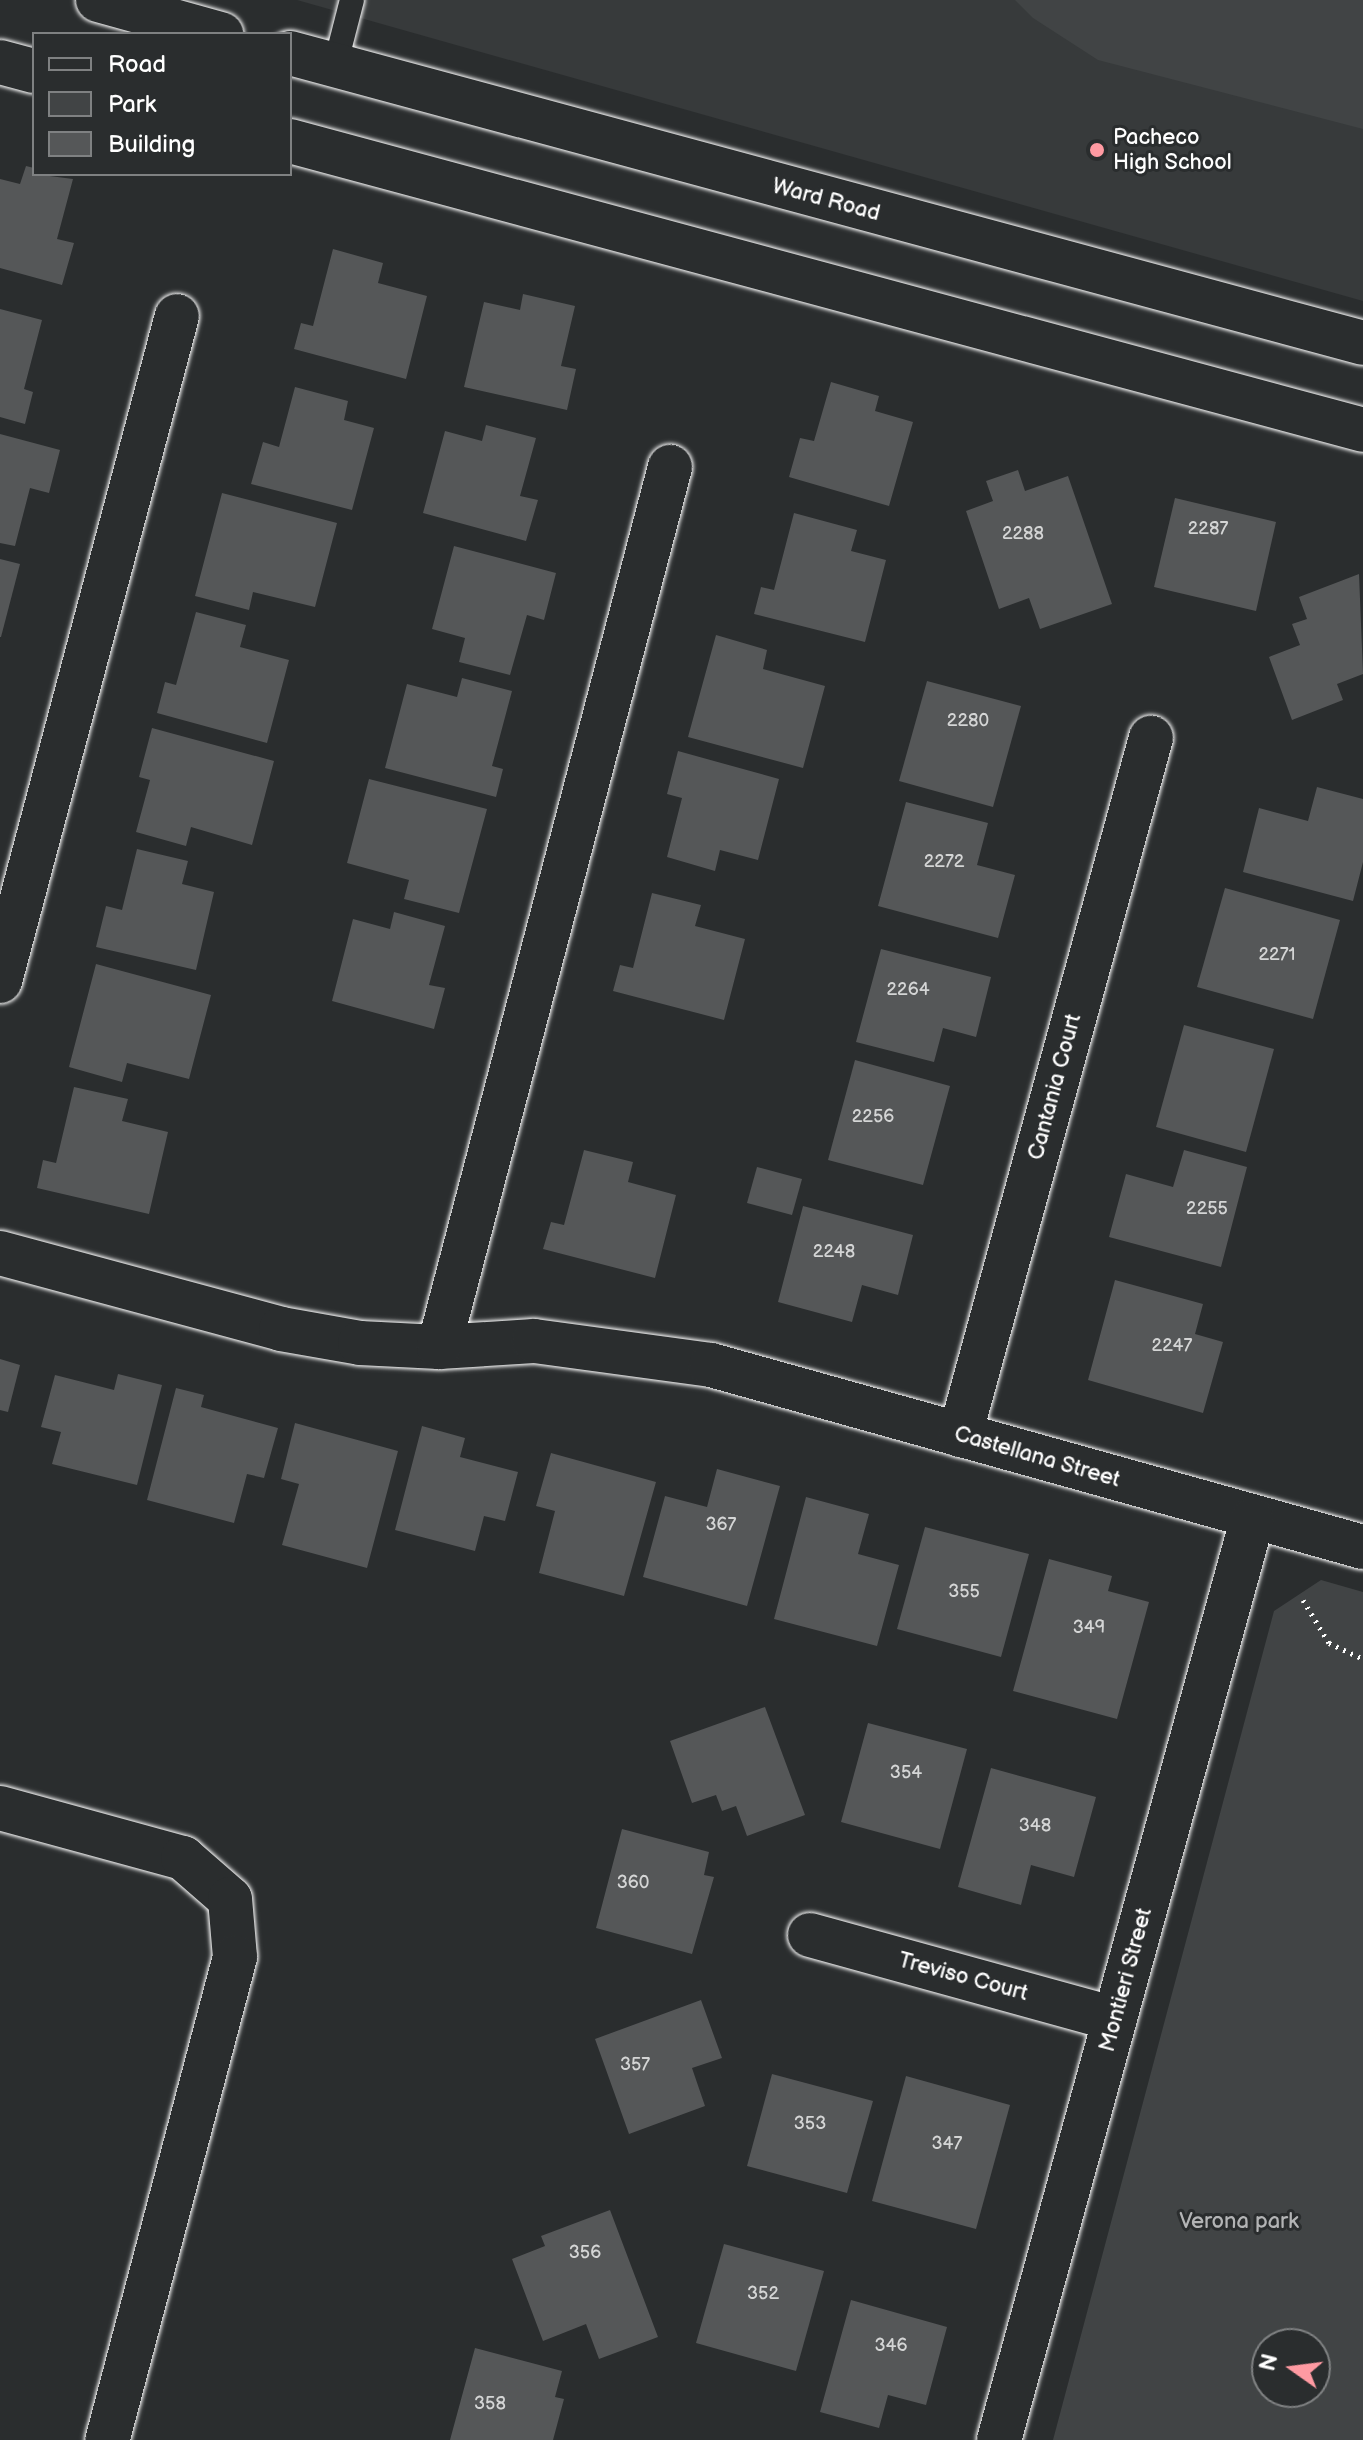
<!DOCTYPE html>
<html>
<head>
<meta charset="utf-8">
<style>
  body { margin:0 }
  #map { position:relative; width:1363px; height:2440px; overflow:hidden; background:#2a2d2e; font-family:"Balsamiq Sans",sans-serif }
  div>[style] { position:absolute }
  .built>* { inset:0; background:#373a3b }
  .green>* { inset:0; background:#414445 }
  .building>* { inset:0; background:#555758 }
  .path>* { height:5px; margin-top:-2.5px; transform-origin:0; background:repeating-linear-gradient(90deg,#fff 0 2px,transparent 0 8px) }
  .roads { filter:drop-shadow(0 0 2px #fff) drop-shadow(0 0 2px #fff) }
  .service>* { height:24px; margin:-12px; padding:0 12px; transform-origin:12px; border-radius:12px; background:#2a2d2e }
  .minor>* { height:44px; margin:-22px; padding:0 22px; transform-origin:22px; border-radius:22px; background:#2a2d2e }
  .dots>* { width:22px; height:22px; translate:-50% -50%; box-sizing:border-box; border:4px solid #2a2d2e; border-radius:50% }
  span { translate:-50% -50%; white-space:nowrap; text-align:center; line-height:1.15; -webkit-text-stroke:6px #2a2d2e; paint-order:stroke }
  .number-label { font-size:18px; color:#d4d5d5 }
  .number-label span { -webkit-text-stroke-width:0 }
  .poi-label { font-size:22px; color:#fff }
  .left { translate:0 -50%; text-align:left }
  .street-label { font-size:22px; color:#fff }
  .park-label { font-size:22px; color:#b3b4b5 }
  .legend { position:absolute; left:32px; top:32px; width:260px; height:144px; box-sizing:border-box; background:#2a2d2e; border:2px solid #7f8182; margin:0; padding:10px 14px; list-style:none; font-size:24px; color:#fff }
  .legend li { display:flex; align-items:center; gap:16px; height:40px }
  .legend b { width:40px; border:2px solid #7f8182 }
  .north { position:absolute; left:1251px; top:2328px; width:80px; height:80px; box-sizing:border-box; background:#2a2d2e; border:2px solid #7f8182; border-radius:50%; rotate:284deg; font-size:22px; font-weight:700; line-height:32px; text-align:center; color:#fff }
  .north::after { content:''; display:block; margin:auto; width:28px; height:36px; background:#ff9aa2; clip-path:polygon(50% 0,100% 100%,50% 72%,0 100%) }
</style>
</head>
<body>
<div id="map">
  <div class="built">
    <i style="clip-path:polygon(297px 0,1363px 0,1363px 301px)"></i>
  </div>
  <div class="green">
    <i style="clip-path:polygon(1015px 0,1363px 0,1363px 129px,1098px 60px,1033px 18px)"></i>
    <i style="clip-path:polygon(evenodd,1321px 1580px,1363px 1592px,1363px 2440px,1053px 2440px,1274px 1611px,1321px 1580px,1315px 2344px,1315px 2392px,1267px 2392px,1267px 2344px,1315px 2344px)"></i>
  </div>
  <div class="building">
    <i style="clip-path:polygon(26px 166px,34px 168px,34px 174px,73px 179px,57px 239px,74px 243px,62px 285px,0 268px,0 179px,20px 184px)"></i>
    <i style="clip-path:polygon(333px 249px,383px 263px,378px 283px,427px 296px,406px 379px,294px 349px,301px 323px,313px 326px)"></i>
    <i style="clip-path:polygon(523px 294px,575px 306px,561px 366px,576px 369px,567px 410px,464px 387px,484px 302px,520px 310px)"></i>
    <i style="clip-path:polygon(0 309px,42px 320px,24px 389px,33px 392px,25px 424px,0 417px)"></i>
    <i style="clip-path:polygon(831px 382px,879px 396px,875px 411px,913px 422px,889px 506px,789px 477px,800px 438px,814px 441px)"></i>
    <i style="clip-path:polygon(295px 387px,348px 401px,344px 420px,374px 428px,352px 510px,251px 484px,263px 442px,279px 447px)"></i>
    <i style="clip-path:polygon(486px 425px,536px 438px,520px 496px,538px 500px,526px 541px,423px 513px,445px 431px,482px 441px)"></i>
    <i style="clip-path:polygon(0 434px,60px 450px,49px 493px,30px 488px,15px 546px,0 543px)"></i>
    <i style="clip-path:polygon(1018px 470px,1025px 491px,1068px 476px,1112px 604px,1040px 629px,1029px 598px,999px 609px,966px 511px,993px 501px,986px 481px)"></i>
    <i style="clip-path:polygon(222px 493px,337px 523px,315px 607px,253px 592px,249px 610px,195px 596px)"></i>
    <i style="clip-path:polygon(1175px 498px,1276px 522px,1256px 611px,1154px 587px)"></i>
    <i style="clip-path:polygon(794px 513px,857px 530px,851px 551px,886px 560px,865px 642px,754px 614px,761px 587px,774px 590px)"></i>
    <i style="clip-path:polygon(454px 546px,556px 573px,544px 620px,527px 615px,510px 675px,459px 662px,465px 638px,432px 629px)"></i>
    <i style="clip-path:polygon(0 559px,20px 564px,1px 637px,0 637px)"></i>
    <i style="clip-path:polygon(1359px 574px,1363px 674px,1337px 684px,1343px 700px,1292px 720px,1269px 657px,1300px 645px,1292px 624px,1307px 619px,1299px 597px)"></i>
    <i style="clip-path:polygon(196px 612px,246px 625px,240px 647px,289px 660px,267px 743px,157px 713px,165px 682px,176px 685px)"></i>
    <i style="clip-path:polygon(716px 635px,767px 650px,763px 669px,825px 686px,803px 768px,688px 737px)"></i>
    <i style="clip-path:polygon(462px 678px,512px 691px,492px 766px,503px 769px,496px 797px,385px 768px,407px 684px,457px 697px)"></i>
    <i style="clip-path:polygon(927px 681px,1021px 706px,993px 807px,899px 781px)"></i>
    <i style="clip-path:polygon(152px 728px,274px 761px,252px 845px,191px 827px,186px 846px,136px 832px,150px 780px,139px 777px)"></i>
    <i style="clip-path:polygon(678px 751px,779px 779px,758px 860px,720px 850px,715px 871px,667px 857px,682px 798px,667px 794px)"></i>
    <i style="clip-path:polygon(369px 779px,487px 809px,459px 913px,404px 899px,409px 880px,347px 863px)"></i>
    <i style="clip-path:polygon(1317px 787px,1363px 799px,1363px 862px,1353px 901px,1243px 872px,1259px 808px,1308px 821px)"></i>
    <i style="clip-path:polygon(906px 802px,988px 823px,977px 865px,1015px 875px,998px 938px,878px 906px)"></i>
    <i style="clip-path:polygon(137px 849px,188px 861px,182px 884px,214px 892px,196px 970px,96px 947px,106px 906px,122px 910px)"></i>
    <i style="clip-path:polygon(1225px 888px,1340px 920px,1313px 1019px,1197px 987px)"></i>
    <i style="clip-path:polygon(652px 893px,701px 905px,695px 926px,745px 939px,724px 1020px,613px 991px,620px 965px,633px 968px)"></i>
    <i style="clip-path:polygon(394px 912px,445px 926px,429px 985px,445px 988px,434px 1029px,332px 1001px,353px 919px,390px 929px)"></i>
    <i style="clip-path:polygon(881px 949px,991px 977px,976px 1037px,943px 1028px,934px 1062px,856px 1042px)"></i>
    <i style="clip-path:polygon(96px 964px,211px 995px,189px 1079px,127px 1063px,122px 1082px,69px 1067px)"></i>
    <i style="clip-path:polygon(1184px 1025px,1274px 1049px,1246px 1152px,1156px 1127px)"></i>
    <i style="clip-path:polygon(855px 1060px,950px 1086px,923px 1185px,828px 1160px)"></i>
    <i style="clip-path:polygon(74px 1087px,128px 1099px,122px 1121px,168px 1132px,149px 1214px,37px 1188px,43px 1160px,56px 1163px)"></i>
    <i style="clip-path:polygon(584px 1150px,633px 1162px,628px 1182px,676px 1195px,655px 1278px,543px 1249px,551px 1222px,564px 1225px)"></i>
    <i style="clip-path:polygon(1184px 1150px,1247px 1167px,1221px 1267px,1109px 1237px,1126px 1174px,1173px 1187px)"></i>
    <i style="clip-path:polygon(757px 1167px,802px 1179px,792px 1215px,747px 1203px)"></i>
    <i style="clip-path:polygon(803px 1206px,913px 1235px,898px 1295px,862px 1285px,852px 1322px,778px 1302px)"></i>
    <i style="clip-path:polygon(1115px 1280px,1203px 1304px,1195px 1334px,1223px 1342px,1203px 1413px,1088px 1380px)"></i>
    <i style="clip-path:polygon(0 1359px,20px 1365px,8px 1412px,0 1410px)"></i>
    <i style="clip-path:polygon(118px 1374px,162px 1385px,137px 1485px,52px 1464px,61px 1432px,41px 1427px,55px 1375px,114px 1390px)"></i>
    <i style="clip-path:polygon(176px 1388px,204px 1395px,201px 1407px,278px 1428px,264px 1478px,247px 1474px,234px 1523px,147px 1500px)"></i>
    <i style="clip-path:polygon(295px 1423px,398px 1451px,367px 1568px,282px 1545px,299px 1484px,281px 1479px)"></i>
    <i style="clip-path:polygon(422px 1426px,465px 1438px,460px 1457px,518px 1472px,505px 1521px,484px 1516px,475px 1551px,395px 1530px)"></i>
    <i style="clip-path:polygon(551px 1453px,656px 1482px,624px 1596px,539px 1573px,555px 1511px,536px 1506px)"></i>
    <i style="clip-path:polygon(717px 1469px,780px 1486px,747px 1606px,643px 1577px,665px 1496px,707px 1507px)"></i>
    <i style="clip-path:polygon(806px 1497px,869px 1514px,858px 1554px,899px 1565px,877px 1646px,774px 1619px)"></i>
    <i style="clip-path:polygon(925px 1527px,1029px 1554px,1001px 1657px,897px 1629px)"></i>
    <i style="clip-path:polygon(1049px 1559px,1112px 1576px,1108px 1591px,1149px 1602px,1117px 1719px,1013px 1691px)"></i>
    <i style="clip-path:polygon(765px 1707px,805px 1815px,747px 1836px,736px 1806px,722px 1811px,716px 1795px,692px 1803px,670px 1741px)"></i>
    <i style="clip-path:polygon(868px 1723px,967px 1749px,940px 1849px,841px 1822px)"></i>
    <i style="clip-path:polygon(991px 1768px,1096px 1797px,1074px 1877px,1031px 1865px,1021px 1905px,958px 1887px)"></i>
    <i style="clip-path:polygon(622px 1829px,709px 1852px,704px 1875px,714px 1877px,692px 1954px,596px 1928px)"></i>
    <i style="clip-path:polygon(701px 2000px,722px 2058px,692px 2068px,705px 2106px,629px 2134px,595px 2039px)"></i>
    <i style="clip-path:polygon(772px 2074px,873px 2101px,847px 2193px,747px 2166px)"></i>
    <i style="clip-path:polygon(906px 2076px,1010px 2105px,976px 2229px,872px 2201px)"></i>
    <i style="clip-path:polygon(610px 2210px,658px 2337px,599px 2359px,586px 2324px,543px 2341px,512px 2259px,545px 2246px,541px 2236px)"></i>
    <i style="clip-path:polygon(724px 2244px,824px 2271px,796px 2371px,696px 2343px)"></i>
    <i style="clip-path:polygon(851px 2300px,947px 2327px,926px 2405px,888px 2395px,879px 2428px,820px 2412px)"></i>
    <i style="clip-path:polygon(475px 2348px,562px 2371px,555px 2397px,564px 2399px,553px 2440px,450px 2440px)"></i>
  </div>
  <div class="path">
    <i style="left:1303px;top:1600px;width:50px;rotate:58.8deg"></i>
    <i style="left:1329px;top:1643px;width:38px;rotate:25deg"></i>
  </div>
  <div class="roads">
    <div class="service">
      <i style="left:335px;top:66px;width:68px;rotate:-75.6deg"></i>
    </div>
    <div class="minor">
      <i style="left:98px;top:0;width:128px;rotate:15.5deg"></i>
      <i style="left:290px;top:53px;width:1111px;rotate:15.12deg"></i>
      <i style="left:0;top:62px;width:35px;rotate:15deg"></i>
      <i style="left:290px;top:141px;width:1111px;rotate:15.07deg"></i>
      <i style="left:0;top:981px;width:688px;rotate:-75.1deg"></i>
      <i style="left:0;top:1253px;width:291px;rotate:15.1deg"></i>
      <i style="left:281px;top:1329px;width:80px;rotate:10deg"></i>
      <i style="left:360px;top:1343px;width:79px;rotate:2.9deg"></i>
      <i style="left:439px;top:1347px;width:95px;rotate:-3.6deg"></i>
      <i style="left:534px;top:1341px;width:179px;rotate:7.7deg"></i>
      <i style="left:711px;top:1365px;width:677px;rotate:15.6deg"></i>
      <i style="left:439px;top:1347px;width:910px;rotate:-75.29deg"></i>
      <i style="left:960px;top:1435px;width:723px;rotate:-74.68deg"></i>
      <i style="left:0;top:1808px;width:190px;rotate:15.3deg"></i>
      <i style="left:183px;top:1858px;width:62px;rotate:41.1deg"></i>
      <i style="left:230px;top:1899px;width:58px;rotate:85.1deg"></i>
      <i style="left:235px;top:1957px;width:500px;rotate:104.8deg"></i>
      <i style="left:810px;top:1935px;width:316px;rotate:15.4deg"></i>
      <i style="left:999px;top:2440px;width:954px;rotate:-74.62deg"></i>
    </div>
  </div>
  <div class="dots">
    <i style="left:1097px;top:150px;background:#ff9aa2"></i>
  </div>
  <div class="number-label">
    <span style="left:1208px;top:529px">2287</span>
    <span style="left:1023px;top:534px">2288</span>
    <span style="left:968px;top:721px">2280</span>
    <span style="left:944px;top:862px">2272</span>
    <span style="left:1277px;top:955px">2271</span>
    <span style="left:908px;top:990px">2264</span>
    <span style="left:873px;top:1117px">2256</span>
    <span style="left:1207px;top:1209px">2255</span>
    <span style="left:834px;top:1252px">2248</span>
    <span style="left:1172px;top:1346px">2247</span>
    <span style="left:721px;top:1525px">367</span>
    <span style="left:964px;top:1592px">355</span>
    <span style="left:1089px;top:1628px">349</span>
    <span style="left:906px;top:1773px">354</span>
    <span style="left:1035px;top:1826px">348</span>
    <span style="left:633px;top:1883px">360</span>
    <span style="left:635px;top:2065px">357</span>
    <span style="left:810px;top:2124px">353</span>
    <span style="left:947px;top:2144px">347</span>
    <span style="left:585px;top:2253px">356</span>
    <span style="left:763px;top:2294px">352</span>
    <span style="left:891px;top:2346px">346</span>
    <span style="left:490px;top:2404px">358</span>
  </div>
  <div class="poi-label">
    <span class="left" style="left:1113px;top:150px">Pacheco<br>High School</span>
  </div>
  <div class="street-label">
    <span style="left:826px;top:200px;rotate:15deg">Ward Road</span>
    <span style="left:1055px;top:1087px;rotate:-75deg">Cantania Court</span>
    <span style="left:1037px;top:1457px;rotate:16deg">Castellana Street</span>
    <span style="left:963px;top:1977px;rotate:15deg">Treviso Court</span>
    <span style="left:1126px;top:1980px;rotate:-75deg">Montieri Street</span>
  </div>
  <div class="park-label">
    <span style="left:1239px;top:2222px">Verona park</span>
  </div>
  <ul class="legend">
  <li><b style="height:10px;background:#2a2d2e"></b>Road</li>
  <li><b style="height:22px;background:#414445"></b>Park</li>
  <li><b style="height:22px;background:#555758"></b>Building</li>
  </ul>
  <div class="north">N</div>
</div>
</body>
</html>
